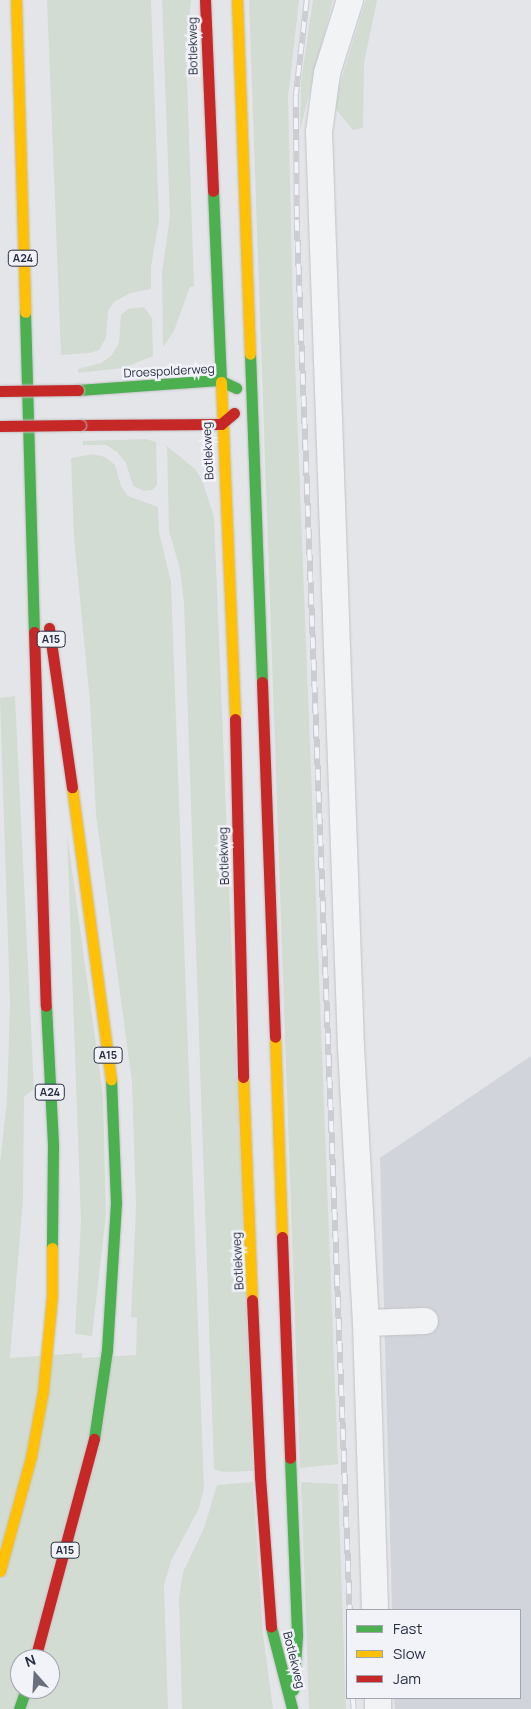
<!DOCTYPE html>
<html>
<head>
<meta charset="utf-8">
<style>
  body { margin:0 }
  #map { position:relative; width:531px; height:1709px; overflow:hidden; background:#e4e5e8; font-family:Manrope,sans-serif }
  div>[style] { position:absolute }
  .built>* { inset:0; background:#d2d4db }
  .green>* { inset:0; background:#d3dcd3 }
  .roads { filter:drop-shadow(0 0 1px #c2c3c6) drop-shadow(0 0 1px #c2c3c6) }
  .street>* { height:26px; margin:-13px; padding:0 13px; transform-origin:13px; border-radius:13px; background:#f2f3f5 }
  .fast>* { height:11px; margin:-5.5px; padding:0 5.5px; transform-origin:5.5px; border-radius:5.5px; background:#4caf50 }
  .slow>* { height:11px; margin:-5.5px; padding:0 5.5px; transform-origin:5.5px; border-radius:5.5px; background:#ffc107 }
  .jam>* { height:11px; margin:-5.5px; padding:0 5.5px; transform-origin:5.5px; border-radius:5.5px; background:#c62828 }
  .rail>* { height:5.5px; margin-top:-2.75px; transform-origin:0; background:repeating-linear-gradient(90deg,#f1f3f8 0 11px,#cccdd0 0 22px); box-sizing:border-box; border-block:1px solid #cccdd0 }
  .bridges { filter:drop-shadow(0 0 1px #c2c3c6) drop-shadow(0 0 1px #c2c3c6) }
  .jam-bridge>* { height:11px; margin:-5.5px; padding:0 5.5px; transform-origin:5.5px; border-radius:5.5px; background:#c62828 }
  span { translate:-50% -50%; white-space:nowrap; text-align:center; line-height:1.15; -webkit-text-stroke:5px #f1f3f8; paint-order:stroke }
  .shield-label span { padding:1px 4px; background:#f1f3f8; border:1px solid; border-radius:4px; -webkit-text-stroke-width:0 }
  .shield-label { font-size:11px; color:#292f43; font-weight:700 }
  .street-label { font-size:12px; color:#292f43 }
  .legend { position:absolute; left:346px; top:1609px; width:175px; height:90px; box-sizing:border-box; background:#f1f3f8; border:1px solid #a1a5b0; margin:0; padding:6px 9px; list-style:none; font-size:15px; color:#292f43 }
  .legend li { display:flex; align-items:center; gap:10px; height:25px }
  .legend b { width:25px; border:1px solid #a1a5b0 }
  .north { position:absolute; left:10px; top:1649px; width:50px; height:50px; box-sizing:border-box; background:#f1f3f8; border:1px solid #a1a5b0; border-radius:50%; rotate:341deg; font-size:14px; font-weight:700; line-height:20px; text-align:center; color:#292f43 }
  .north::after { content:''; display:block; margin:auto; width:18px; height:22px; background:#6a6f7d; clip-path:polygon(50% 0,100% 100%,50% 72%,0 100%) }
</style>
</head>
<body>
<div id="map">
  <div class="built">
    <i style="clip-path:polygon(531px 1056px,531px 1709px,395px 1709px,394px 1698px,520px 1698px,520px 1610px,392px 1610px,380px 1158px)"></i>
  </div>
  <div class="green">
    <i style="clip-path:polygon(47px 0,151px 0,159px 220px,151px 267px,151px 289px,130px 293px,114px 302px,108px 311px,106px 338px,99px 350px,90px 353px,61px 355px)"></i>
    <i style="clip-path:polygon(162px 0,191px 0,186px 48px,194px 286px,190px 287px,174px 331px,163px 347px,162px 272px,170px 217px)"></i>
    <i style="clip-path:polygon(249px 0,299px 0,288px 98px,293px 309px,338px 1464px,300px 1468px)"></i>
    <i style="clip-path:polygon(313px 0,333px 0,300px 130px,301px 82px)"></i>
    <i style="clip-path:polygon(366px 0,377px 0,364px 63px,363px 128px,353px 130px,333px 106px)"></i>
    <i style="clip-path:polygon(144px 307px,152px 318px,153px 356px,123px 368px,78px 373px,78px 369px,101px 363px,111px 356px,119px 343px,121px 315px,128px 309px)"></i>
    <i style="clip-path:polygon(146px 439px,156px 442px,157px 485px,152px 490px,144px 491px,133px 486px,126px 463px,117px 452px,106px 445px,83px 445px,83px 441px)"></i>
    <i style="clip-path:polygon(167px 446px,195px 469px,202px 480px,214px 517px,253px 1471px,223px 1472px,214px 1469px,184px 603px,180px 569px,169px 531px)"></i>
    <i style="clip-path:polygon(evenodd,93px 454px,105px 457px,115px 465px,121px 486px,128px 496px,158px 507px,159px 532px,171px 582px,204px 1488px,199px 1508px,171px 1561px,164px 1585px,168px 1709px,0 1709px,0 1164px,7px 1100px,10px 1003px,0 698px,15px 696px,34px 1089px,24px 1097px,23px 1199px,10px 1358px,82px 1353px,82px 1358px,136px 1355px,137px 1318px,131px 1317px,136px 1207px,132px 1082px,96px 815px,90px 702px,74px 538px,71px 458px,93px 454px,20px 1659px,50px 1659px,50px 1689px,20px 1689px,20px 1659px)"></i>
    <i style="clip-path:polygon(67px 833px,103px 1096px,106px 1215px,92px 1336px,75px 1334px,81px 1221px)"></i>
    <i style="clip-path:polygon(253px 1482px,263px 1634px,273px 1709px,182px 1709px,179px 1598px,183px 1572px,204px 1528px,217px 1485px)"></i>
    <i style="clip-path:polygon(301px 1482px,338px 1484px,346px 1709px,309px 1709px)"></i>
  </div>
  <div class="roads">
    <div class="street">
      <i style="left:350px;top:0;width:77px;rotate:107.5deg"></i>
      <i style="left:327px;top:73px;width:60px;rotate:97.7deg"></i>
      <i style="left:319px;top:132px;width:916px;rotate:88deg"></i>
      <i style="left:351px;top:1047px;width:276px;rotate:86.9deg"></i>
      <i style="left:366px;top:1323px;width:287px;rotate:88.2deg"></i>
      <i style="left:366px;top:1323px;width:59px;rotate:-1.9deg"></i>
      <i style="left:378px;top:1698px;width:11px;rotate:90deg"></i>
    </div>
    <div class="fast">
      <i style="left:213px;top:191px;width:191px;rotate:87.6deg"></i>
      <i style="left:25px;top:312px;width:320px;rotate:88.4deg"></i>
      <i style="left:250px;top:354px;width:328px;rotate:87.9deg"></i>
      <i style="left:78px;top:390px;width:141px;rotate:-4.1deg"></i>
      <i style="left:219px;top:380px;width:19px;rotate:25deg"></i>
      <i style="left:46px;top:1006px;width:140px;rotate:87.1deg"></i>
      <i style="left:53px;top:1146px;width:102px;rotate:90.6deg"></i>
      <i style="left:94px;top:1439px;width:90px;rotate:-81.7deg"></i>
      <i style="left:107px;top:1350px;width:147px;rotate:-86.5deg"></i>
      <i style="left:116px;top:1203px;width:124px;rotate:-92.3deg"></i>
      <i style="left:290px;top:1458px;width:178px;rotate:87.7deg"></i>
      <i style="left:297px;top:1636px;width:54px;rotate:94.2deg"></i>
      <i style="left:271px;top:1627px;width:84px;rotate:75.5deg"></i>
      <i style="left:19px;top:1709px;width:21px;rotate:-71deg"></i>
    </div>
    <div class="slow">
      <i style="left:16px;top:0;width:312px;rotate:88.3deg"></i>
      <i style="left:237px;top:0;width:354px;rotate:87.9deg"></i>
      <i style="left:221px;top:382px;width:337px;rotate:87.6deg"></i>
      <i style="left:72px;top:787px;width:295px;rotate:82.4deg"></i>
      <i style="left:275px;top:1037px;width:200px;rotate:88deg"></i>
      <i style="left:243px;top:1077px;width:223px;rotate:87.7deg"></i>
      <i style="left:0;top:1571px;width:118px;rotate:-74.8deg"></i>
      <i style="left:31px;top:1457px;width:67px;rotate:-79.7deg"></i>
      <i style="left:43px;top:1391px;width:95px;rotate:-84.6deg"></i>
      <i style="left:52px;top:1296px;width:48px;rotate:-90deg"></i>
    </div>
    <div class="jam">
      <i style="left:205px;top:0;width:191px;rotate:87.6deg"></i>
      <i style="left:80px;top:425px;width:141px;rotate:-0.4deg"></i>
      <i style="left:221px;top:424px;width:17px;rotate:-40deg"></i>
      <i style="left:49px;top:628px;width:161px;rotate:81.8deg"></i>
      <i style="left:34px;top:632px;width:374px;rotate:88.2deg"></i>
      <i style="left:262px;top:682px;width:355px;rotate:87.9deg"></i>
      <i style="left:235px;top:719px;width:358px;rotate:88.7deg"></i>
      <i style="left:282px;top:1237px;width:221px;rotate:87.9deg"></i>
      <i style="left:252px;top:1300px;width:177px;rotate:87.4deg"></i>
      <i style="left:260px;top:1477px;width:150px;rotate:85.8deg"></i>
      <i style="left:35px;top:1659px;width:228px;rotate:-75deg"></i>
    </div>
  </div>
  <div class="rail">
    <i style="left:307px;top:0;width:97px;rotate:96.5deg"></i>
    <i style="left:296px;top:96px;width:124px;rotate:89.5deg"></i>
    <i style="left:297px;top:220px;width:1391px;rotate:87.82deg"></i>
    <i style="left:353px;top:1698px;width:11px;rotate:85deg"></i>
  </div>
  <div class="bridges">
    <div class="jam-bridge">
      <i style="left:0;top:391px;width:78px;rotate:-0.7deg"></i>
      <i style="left:0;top:426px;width:80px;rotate:-0.7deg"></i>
    </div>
  </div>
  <div class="shield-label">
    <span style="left:23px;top:258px">A24</span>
    <span style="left:51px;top:639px">A15</span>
    <span style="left:108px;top:1055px">A15</span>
    <span style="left:50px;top:1092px">A24</span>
    <span style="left:65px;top:1550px">A15</span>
  </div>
  <div class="street-label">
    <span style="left:193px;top:46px;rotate:-91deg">Botlekweg</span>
    <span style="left:169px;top:371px;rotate:-3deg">Droespolderweg</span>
    <span style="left:208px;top:451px;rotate:-93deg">Botlekweg</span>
    <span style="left:224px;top:856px;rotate:-92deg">Botlekweg</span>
    <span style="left:238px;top:1261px;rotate:-93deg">Botlekweg</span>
    <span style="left:294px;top:1660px;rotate:76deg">Botlekweg</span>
  </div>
  <ul class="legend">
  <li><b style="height:6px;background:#4caf50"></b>Fast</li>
  <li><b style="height:6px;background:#ffc107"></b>Slow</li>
  <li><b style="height:6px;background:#c62828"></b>Jam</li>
  </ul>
  <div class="north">N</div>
</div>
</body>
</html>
